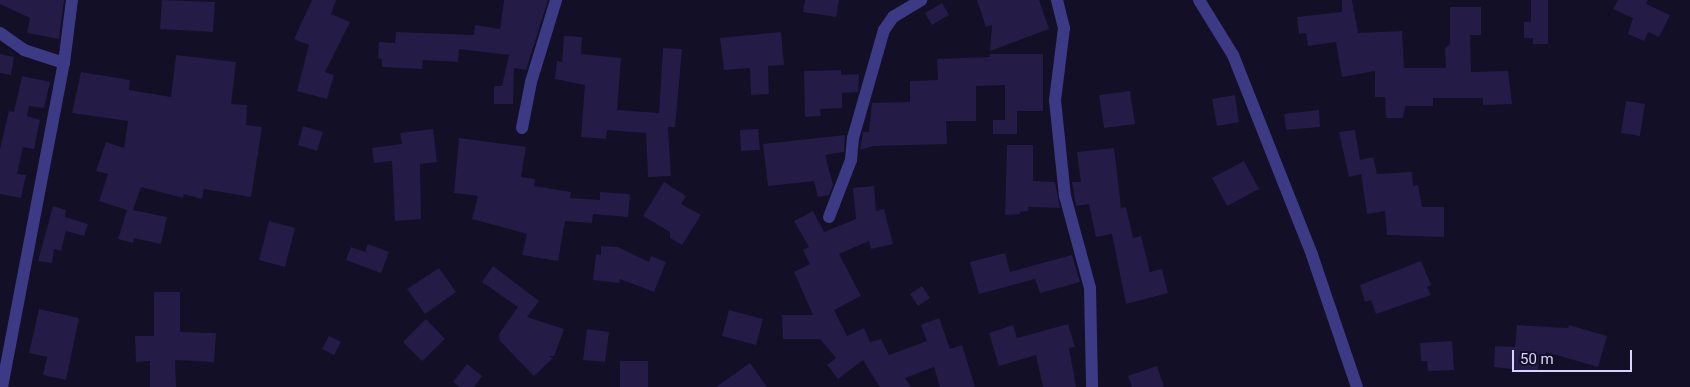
<!DOCTYPE html>
<html>
<head>
<meta charset="utf-8">
<style>
  body { margin:0 }
  #map { position:relative; width:1690px; height:387px; overflow:hidden; background:#130f26; font-family:Roboto,sans-serif }
  div>[style] { position:absolute }
  .building>* { inset:0; background:#241b47 }
  .minor>* { height:12px; margin:-6px; padding:0 6px; transform-origin:6px; border-radius:6px; background:#3d3a85 }
  span { translate:-50% -50%; white-space:nowrap; text-align:center; line-height:1.15; -webkit-text-stroke:5px #130f26; paint-order:stroke }
  .scale { position:absolute; left:1512px; top:350px; width:120px; height:22px; box-sizing:border-box; border:2px solid #d9d4ff; border-top:0; padding-left:6px; font-size:15px; line-height:18px; white-space:nowrap; color:#d9d4ff; -webkit-text-stroke:4px #130f26; paint-order:stroke }
</style>
</head>
<body>
<div id="map">
  <div class="building">
    <i style="clip-path:polygon(0 0,64px 0,59px 39px,27px 33px,30px 18px,0 4px)"></i>
    <i style="clip-path:polygon(162px 0,215px 2px,213px 32px,160px 29px)"></i>
    <i style="clip-path:polygon(312px 0,336px 0,331px 14px,350px 22px,325px 72px,334px 75px,327px 99px,297px 91px,309px 45px,294px 39px)"></i>
    <i style="clip-path:polygon(504px 0,548px 0,526px 70px,514px 68px,513px 104px,494px 104px,494px 86px,502px 86px,509px 55px,459px 49px,458px 62px,423px 60px,422px 69px,382px 67px,382px 59px,378px 58px,379px 42px,395px 43px,396px 32px,474px 35px,475px 25px,500px 29px)"></i>
    <i style="clip-path:polygon(805px 0,839px 0,836px 17px,803px 12px)"></i>
    <i style="clip-path:polygon(977px 0,1039px 0,1049px 29px,990px 51px,992px 25px,986px 27px)"></i>
    <i style="clip-path:polygon(1342px 0,1352px 0,1358px 33px,1402px 31px,1404px 68px,1446px 68px,1445px 48px,1450px 44px,1450px 7px,1481px 7px,1481px 35px,1470px 35px,1471px 72px,1508px 71px,1512px 104px,1483px 105px,1483px 98px,1433px 98px,1433px 106px,1405px 106px,1403px 118px,1386px 118px,1385px 97px,1375px 97px,1375px 71px,1342px 77px,1336px 42px,1308px 46px,1306px 33px,1299px 34px,1297px 17px,1342px 12px)"></i>
    <i style="clip-path:polygon(1531px 0,1548px 0,1548px 44px,1533px 44px,1533px 38px,1524px 38px,1524px 22px,1531px 22px)"></i>
    <i style="clip-path:polygon(1618px 0,1648px 0,1646px 4px,1670px 15px,1659px 37px,1648px 32px,1644px 41px,1628px 34px,1633px 18px,1613px 9px)"></i>
    <i style="clip-path:polygon(942px 3px,949px 15px,932px 25px,925px 13px)"></i>
    <i style="clip-path:polygon(781px 32px,784px 65px,768px 66px,769px 94px,751px 95px,750px 68px,724px 70px,720px 38px)"></i>
    <i style="clip-path:polygon(564px 36px,582px 37px,581px 54px,621px 58px,617px 110px,659px 113px,663px 48px,682px 49px,675px 127px,668px 127px,671px 176px,648px 177px,646px 133px,607px 130px,606px 139px,581px 137px,585px 85px,555px 79px,557px 61px,562px 62px)"></i>
    <i style="clip-path:polygon(0 54px,14px 57px,11px 75px,0 73px)"></i>
    <i style="clip-path:polygon(990px 54px,1043px 54px,1043px 111px,1017px 111px,1017px 134px,993px 134px,993px 120px,1005px 120px,1005px 85px,976px 86px,976px 121px,946px 121px,947px 144px,873px 146px,860px 150px,863px 132px,869px 132px,872px 103px,910px 102px,910px 81px,938px 80px,937px 59px,990px 57px)"></i>
    <i style="clip-path:polygon(176px 55px,236px 62px,231px 104px,247px 105px,246px 125px,262px 127px,251px 197px,204px 189px,202px 199px,184px 194px,183px 198px,141px 187px,133px 210px,167px 217px,161px 244px,134px 238px,133px 243px,118px 239px,127px 210px,99px 201px,108px 174px,96px 171px,106px 142px,124px 148px,128px 121px,72px 113px,81px 72px,130px 80px,129px 90px,171px 97px)"></i>
    <i style="clip-path:polygon(841px 70px,841px 75px,859px 74px,858px 92px,842px 93px,842px 108px,820px 109px,821px 116px,805px 117px,804px 71px)"></i>
    <i style="clip-path:polygon(22px 76px,50px 82px,44px 108px,29px 106px,27px 116px,40px 120px,34px 149px,23px 147px,17px 174px,26px 175px,21px 198px,0 194px,0 149px,9px 111px,14px 112px)"></i>
    <i style="clip-path:polygon(1130px 91px,1135px 124px,1104px 128px,1099px 95px)"></i>
    <i style="clip-path:polygon(1235px 95px,1239px 122px,1217px 126px,1212px 99px)"></i>
    <i style="clip-path:polygon(1626px 101px,1645px 104px,1640px 136px,1621px 133px)"></i>
    <i style="clip-path:polygon(1319px 110px,1320px 127px,1286px 130px,1284px 114px)"></i>
    <i style="clip-path:polygon(303px 126px,323px 132px,317px 151px,298px 145px)"></i>
    <i style="clip-path:polygon(433px 129px,437px 162px,420px 164px,421px 219px,395px 221px,392px 161px,374px 163px,372px 148px,402px 144px,400px 133px)"></i>
    <i style="clip-path:polygon(758px 129px,760px 150px,741px 151px,740px 130px)"></i>
    <i style="clip-path:polygon(1355px 130px,1360px 160px,1373px 157px,1377px 174px,1412px 172px,1413px 186px,1418px 185px,1422px 207px,1444px 207px,1444px 237px,1387px 235px,1385px 211px,1367px 214px,1361px 174px,1349px 177px,1339px 132px)"></i>
    <i style="clip-path:polygon(845px 135px,844px 152px,825px 155px,833px 185px,829px 195px,818px 197px,814px 181px,768px 186px,763px 144px)"></i>
    <i style="clip-path:polygon(459px 138px,526px 147px,521px 177px,535px 179px,534px 186px,571px 192px,570px 198px,600px 200px,600px 192px,630px 194px,628px 217px,593px 214px,592px 223px,565px 221px,558px 261px,522px 255px,527px 234px,472px 219px,478px 196px,454px 193px)"></i>
    <i style="clip-path:polygon(1007px 145px,1033px 145px,1033px 181px,1055px 182px,1060px 208px,1028px 207px,1028px 211px,1020px 212px,1020px 214px,1005px 215px)"></i>
    <i style="clip-path:polygon(1114px 148px,1121px 208px,1126px 207px,1133px 238px,1141px 236px,1150px 272px,1162px 269px,1168px 293px,1126px 304px,1112px 234px,1096px 237px,1089px 204px,1076px 206px,1072px 182px,1081px 182px,1077px 152px)"></i>
    <i style="clip-path:polygon(1244px 161px,1259px 189px,1227px 206px,1212px 178px)"></i>
    <i style="clip-path:polygon(664px 182px,686px 196px,681px 204px,701px 215px,682px 245px,670px 238px,670px 232px,643px 216px)"></i>
    <i style="clip-path:polygon(874px 186px,876px 211px,884px 209px,893px 244px,871px 249px,869px 241px,839px 254px,861px 296px,834px 310px,847px 336px,864px 328px,870px 342px,881px 339px,889px 355px,927px 341px,921px 325px,939px 318px,950px 349px,962px 345px,975px 387px,940px 387px,934px 367px,905px 378px,911px 387px,880px 387px,863px 360px,838px 379px,827px 365px,836px 358px,820px 339px,783px 339px,782px 315px,813px 315px,794px 272px,810px 264px,803px 250px,809px 247px,794px 221px,813px 211px,824px 232px,856px 219px,853px 188px)"></i>
    <i style="clip-path:polygon(53px 206px,66px 210px,65px 217px,88px 224px,84px 236px,66px 231px,61px 251px,54px 249px,52px 263px,38px 261px)"></i>
    <i style="clip-path:polygon(269px 221px,295px 228px,285px 267px,259px 260px)"></i>
    <i style="clip-path:polygon(368px 244px,389px 252px,381px 273px,346px 260px,351px 247px,365px 252px)"></i>
    <i style="clip-path:polygon(601px 246px,618px 247px,649px 262px,651px 256px,666px 262px,654px 292px,620px 279px,619px 283px,593px 280px,596px 254px,601px 255px)"></i>
    <i style="clip-path:polygon(1005px 253px,1010px 272px,1072px 255px,1080px 282px,1040px 293px,1035px 279px,979px 294px,970px 262px)"></i>
    <i style="clip-path:polygon(1421px 261px,1431px 285px,1427px 287px,1431px 295px,1376px 314px,1371px 300px,1365px 302px,1360px 285px)"></i>
    <i style="clip-path:polygon(493px 266px,539px 301px,527px 317px,564px 329px,554px 356px,549px 356px,553px 358px,534px 376px,500px 341px,499px 334px,518px 307px,482px 282px)"></i>
    <i style="clip-path:polygon(439px 268px,456px 292px,425px 314px,407px 289px)"></i>
    <i style="clip-path:polygon(922px 286px,930px 298px,918px 306px,910px 294px)"></i>
    <i style="clip-path:polygon(154px 292px,180px 292px,180px 332px,216px 333px,214px 362px,175px 360px,176px 387px,150px 387px,150px 361px,136px 362px,135px 336px,154px 336px)"></i>
    <i style="clip-path:polygon(39px 309px,79px 318px,66px 380px,43px 375px,47px 357px,29px 353px)"></i>
    <i style="clip-path:polygon(729px 310px,763px 319px,756px 345px,722px 336px)"></i>
    <i style="clip-path:polygon(426px 319px,445px 339px,422px 361px,403px 342px)"></i>
    <i style="clip-path:polygon(1068px 324px,1075px 347px,1069px 348px,1076px 387px,1043px 387px,1036px 355px,999px 366px,989px 333px,1013px 325px,1017px 338px)"></i>
    <i style="clip-path:polygon(1517px 325px,1568px 328px,1569px 325px,1607px 336px,1598px 367px,1546px 352px,1545px 356px,1539px 355px,1538px 372px,1494px 367px,1495px 346px,1515px 347px)"></i>
    <i style="clip-path:polygon(587px 329px,609px 332px,605px 362px,583px 360px)"></i>
    <i style="clip-path:polygon(329px 336px,341px 342px,334px 355px,322px 349px)"></i>
    <i style="clip-path:polygon(1452px 341px,1454px 370px,1428px 371px,1427px 361px,1421px 361px,1420px 343px)"></i>
    <i style="clip-path:polygon(620px 361px,648px 361px,648px 387px,620px 387px)"></i>
    <i style="clip-path:polygon(750px 363px,767px 387px,716px 387px)"></i>
    <i style="clip-path:polygon(467px 364px,482px 376px,474px 387px,460px 387px,453px 382px)"></i>
    <i style="clip-path:polygon(1157px 366px,1164px 387px,1132px 387px,1128px 376px)"></i>
  </div>
  <div class="minor">
    <i style="left:1057px;top:0;width:29px;rotate:76deg"></i>
    <i style="left:1064px;top:28px;width:73px;rotate:97.1deg"></i>
    <i style="left:1055px;top:100px;width:97px;rotate:84.1deg"></i>
    <i style="left:1065px;top:196px;width:95px;rotate:74.8deg"></i>
    <i style="left:1090px;top:288px;width:99px;rotate:88.8deg"></i>
    <i style="left:1199px;top:0;width:65px;rotate:58.3deg"></i>
    <i style="left:1233px;top:55px;width:215px;rotate:68.4deg"></i>
    <i style="left:1312px;top:255px;width:139px;rotate:71.2deg"></i>
    <i style="left:0;top:33px;width:29px;rotate:35deg"></i>
    <i style="left:24px;top:50px;width:42px;rotate:18deg"></i>
    <i style="left:522px;top:128px;width:47px;rotate:-78.9deg"></i>
    <i style="left:531px;top:82px;width:86px;rotate:-73deg"></i>
    <i style="left:829px;top:217px;width:61px;rotate:-68.9deg"></i>
    <i style="left:851px;top:160px;width:22px;rotate:-85deg"></i>
    <i style="left:853px;top:138px;width:112px;rotate:-74deg"></i>
    <i style="left:884px;top:30px;width:16px;rotate:-55deg"></i>
    <i style="left:893px;top:17px;width:33px;rotate:-31deg"></i>
    <i style="left:2px;top:387px;width:330px;rotate:-79.2deg"></i>
    <i style="left:64px;top:63px;width:64px;rotate:-82.8deg"></i>
  </div>
  <div class="scale">50 m</div>
</div>
</body>
</html>
